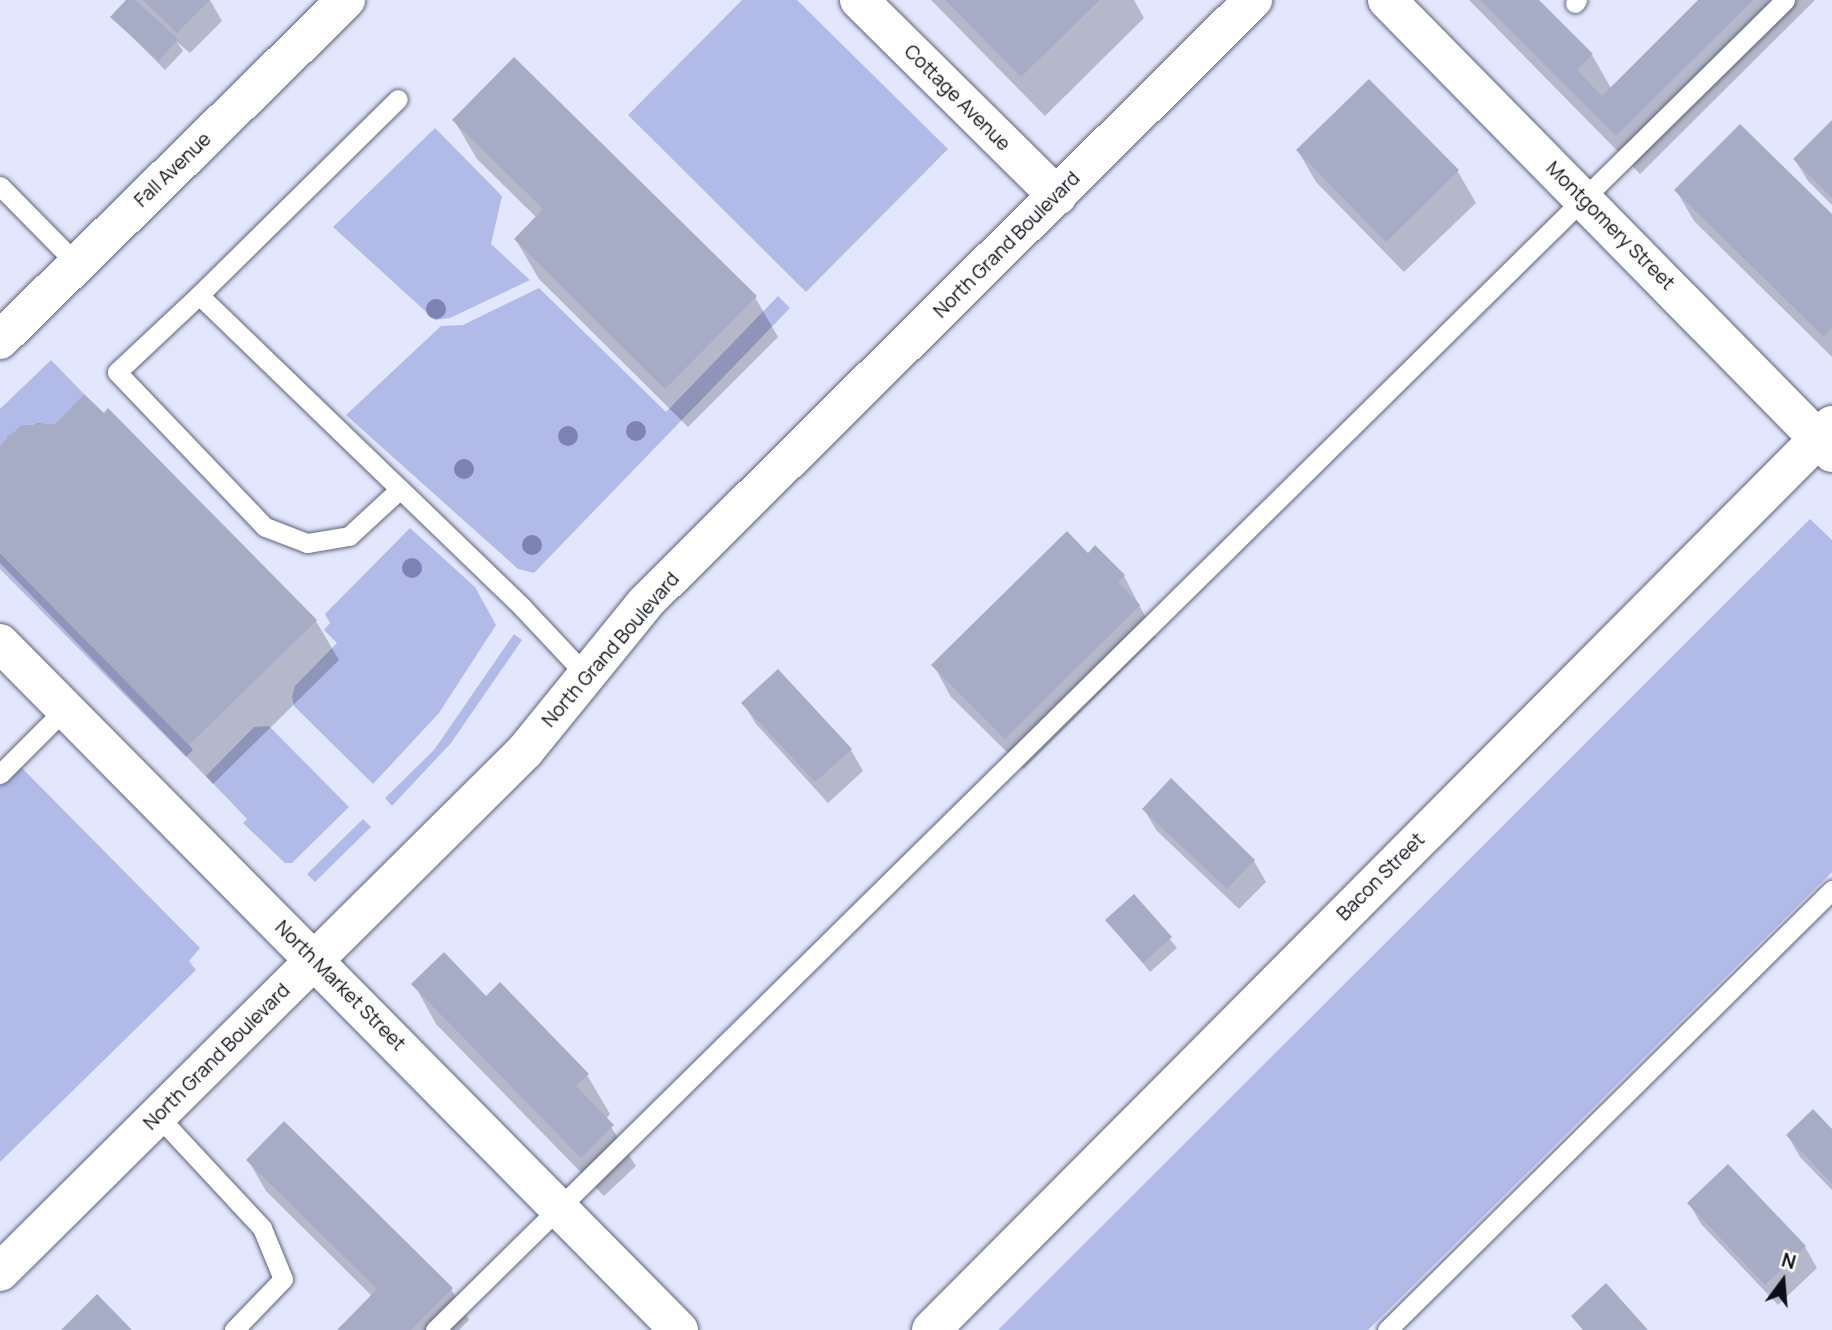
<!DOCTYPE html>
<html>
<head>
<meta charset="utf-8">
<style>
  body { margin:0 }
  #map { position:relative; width:1832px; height:1330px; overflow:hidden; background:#e3e7fd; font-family:Manrope,sans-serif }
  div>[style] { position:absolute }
  .green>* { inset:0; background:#b2bbe7 }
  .shadow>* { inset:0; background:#0003 }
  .building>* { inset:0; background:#a7acc6 }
  .roads { filter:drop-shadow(0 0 2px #5e637a) drop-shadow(0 0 2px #5e637a) }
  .service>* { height:19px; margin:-9.5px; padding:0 9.5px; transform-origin:9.5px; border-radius:9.5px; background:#fff }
  .minor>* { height:38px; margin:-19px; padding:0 19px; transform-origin:19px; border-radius:19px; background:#fff }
  .primary>* { height:38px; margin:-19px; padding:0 19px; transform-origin:19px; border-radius:19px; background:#fff }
  .trees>* { width:20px; height:20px; margin:-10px; border-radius:50%; background:#7e82b4 }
  span { translate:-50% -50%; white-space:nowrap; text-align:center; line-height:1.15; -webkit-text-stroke:5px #fff; paint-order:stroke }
  .street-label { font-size:19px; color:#0d0e17 }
  .north { position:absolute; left:1748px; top:1246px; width:70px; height:70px; -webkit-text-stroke:5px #fff; paint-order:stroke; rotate:16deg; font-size:19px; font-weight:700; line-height:28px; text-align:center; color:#0d0e17 }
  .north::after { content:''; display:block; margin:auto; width:24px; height:32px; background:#0d0e17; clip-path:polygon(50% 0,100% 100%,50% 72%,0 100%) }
</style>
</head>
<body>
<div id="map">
  <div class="green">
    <i style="clip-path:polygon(742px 0,797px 0,948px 149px,806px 292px,628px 115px)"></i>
    <i style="clip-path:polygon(435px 128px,502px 196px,491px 244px,530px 280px,450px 318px,435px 320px,333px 227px)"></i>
    <i style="clip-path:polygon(539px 288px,666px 412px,778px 296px,790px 308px,534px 573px,518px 569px,346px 415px,441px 326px,463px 325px)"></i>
    <i style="clip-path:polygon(51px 360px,84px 394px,55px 424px,21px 425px,0 445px,0 409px)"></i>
    <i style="clip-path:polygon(1810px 519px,1832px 540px,1832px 872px,1368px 1330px,998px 1330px)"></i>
    <i style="clip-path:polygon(410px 528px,475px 587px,496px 625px,439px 713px,373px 784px,294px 706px,292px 697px,295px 686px,337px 643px,324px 630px,330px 623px,325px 614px)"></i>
    <i style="clip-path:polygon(0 553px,189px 745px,193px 750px,186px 757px,0 569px)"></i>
    <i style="clip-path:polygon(514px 634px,522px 640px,451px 743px,392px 806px,385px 798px,434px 750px)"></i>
    <i style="clip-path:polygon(269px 726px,349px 807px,292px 863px,285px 863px,243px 823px,247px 819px,206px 776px,254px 727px)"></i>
    <i style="clip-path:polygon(20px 766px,200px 948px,189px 961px,196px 970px,0 1162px,0 785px)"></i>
    <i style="clip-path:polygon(363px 819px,371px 827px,315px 882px,307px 874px)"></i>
  </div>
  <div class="shadow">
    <i style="clip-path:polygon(128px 0,210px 0,222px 21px,190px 53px,177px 42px,183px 51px,165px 70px,112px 17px)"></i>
    <i style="clip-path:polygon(931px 0,1134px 0,1144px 18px,1045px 116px)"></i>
    <i style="clip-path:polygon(1469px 0,1537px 0,1592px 55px,1611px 88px,1700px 0,1815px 0,1640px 174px)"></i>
    <i style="clip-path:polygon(1369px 81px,1458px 172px,1476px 203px,1404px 272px,1316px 182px,1298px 151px)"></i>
    <i style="clip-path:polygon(454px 120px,755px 297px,778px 337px,688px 427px,539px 279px,516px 240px,537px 218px,477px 159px)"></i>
    <i style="clip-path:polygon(1832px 123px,1832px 205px,1808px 181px,1795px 160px)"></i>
    <i style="clip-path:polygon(1676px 190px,1832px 217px,1832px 357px,1694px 221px)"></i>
    <i style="clip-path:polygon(38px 423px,56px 426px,316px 621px,339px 660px,213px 784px,0 563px,0 454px,8px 436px)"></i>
    <i style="clip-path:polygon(1088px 555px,1124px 576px,1156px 637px,1024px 769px,951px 697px,934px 666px)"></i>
    <i style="clip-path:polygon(743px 703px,851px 750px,863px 771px,828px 803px,756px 724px)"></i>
    <i style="clip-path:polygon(1144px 809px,1254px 861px,1266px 882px,1239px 909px,1156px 830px)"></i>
    <i style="clip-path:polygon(1134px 896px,1177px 948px,1150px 972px,1107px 920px)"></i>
    <i style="clip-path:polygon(414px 984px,486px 998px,587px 1075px,610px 1114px,606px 1119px,636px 1166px,604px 1196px,436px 1024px)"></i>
    <i style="clip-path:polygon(1832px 1132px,1832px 1190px,1800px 1157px,1788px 1136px)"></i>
    <i style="clip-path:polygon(248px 1160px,451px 1289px,469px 1320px,459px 1330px,340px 1330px,373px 1297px,266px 1191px)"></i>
    <i style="clip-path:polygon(1689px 1203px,1805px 1247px,1817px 1268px,1778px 1305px,1701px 1224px)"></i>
  </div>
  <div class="building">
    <i style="clip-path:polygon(126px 0,135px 0,178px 39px,159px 61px,110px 17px)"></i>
    <i style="clip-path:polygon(143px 0,210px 0,177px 33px)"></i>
    <i style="clip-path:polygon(945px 0,1100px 0,1021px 77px)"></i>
    <i style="clip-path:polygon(1480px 0,1539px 0,1593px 54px,1577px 70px,1602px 96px,1698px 0,1753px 0,1616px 136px)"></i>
    <i style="clip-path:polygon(514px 57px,757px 296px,665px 389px,514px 239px,543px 209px,452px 120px)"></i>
    <i style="clip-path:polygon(1369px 79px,1459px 170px,1386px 242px,1296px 150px)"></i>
    <i style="clip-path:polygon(1832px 120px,1832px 198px,1793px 159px)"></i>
    <i style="clip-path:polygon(1740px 124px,1832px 214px,1832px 328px,1824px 337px,1674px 190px)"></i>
    <i style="clip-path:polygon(84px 394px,104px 413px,108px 408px,317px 620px,189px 745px,0 553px,0 445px,21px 425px,55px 424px)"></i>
    <i style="clip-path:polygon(1067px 531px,1088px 553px,1095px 545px,1125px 575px,1118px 582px,1140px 605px,1005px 739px,931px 665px)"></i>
    <i style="clip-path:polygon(778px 669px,852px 749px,815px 782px,741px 703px)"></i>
    <i style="clip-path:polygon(1171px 778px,1255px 860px,1227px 889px,1142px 809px)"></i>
    <i style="clip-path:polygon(1134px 894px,1172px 937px,1143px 963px,1105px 920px)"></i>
    <i style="clip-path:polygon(444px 952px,486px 996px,500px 982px,589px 1074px,576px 1086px,614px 1125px,581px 1158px,411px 984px)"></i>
    <i style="clip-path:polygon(1813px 1109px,1832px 1129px,1832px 1184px,1786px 1135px)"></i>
    <i style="clip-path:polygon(284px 1121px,453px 1288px,411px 1330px,337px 1330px,377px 1289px,246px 1160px)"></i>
    <i style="clip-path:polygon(1728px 1164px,1806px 1246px,1765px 1285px,1687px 1203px)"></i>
    <i style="clip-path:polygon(1606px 1283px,1648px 1330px,1583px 1330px,1571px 1316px)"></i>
    <i style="clip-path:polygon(97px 1294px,132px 1330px,61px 1330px)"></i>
  </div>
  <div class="roads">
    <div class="service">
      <i style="left:1575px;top:3px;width:4px;rotate:-56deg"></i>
      <i style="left:0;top:186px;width:110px;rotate:45.4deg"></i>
      <i style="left:199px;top:295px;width:279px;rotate:-44.6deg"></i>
      <i style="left:400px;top:489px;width:69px;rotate:137.3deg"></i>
      <i style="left:349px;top:536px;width:43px;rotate:170.5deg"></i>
      <i style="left:307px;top:543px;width:45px;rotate:-159.1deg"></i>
      <i style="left:265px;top:527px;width:214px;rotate:-133.7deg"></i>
      <i style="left:117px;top:372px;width:112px;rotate:-43.2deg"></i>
      <i style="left:199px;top:295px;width:279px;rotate:44deg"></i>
      <i style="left:400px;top:489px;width:170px;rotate:44deg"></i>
      <i style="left:522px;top:607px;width:93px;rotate:46.7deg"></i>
      <i style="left:0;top:774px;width:92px;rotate:-45deg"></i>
      <i style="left:158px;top:1116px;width:153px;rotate:47.1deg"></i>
      <i style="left:262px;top:1228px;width:55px;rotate:67.6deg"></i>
      <i style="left:283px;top:1279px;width:71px;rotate:133.9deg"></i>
      <i style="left:435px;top:1330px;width:1895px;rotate:-44.57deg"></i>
      <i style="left:1387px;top:1330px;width:626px;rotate:-44.68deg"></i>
    </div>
    <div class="minor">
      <i style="left:859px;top:0;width:279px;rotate:44.7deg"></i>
      <i style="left:1387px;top:0;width:635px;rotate:45.51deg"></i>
      <i style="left:0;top:340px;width:485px;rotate:-44.5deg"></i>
      <i style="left:0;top:643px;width:966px;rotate:45.34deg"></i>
      <i style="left:931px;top:1330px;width:1277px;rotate:-45.13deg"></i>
    </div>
    <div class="primary">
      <i style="left:0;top:1272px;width:740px;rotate:-44.78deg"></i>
      <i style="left:525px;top:751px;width:192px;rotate:-50.9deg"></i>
      <i style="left:646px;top:602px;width:855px;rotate:-44.76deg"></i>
    </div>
  </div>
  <div class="trees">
    <i style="left:436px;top:309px"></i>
    <i style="left:636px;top:431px"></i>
    <i style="left:568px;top:436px"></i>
    <i style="left:464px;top:469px"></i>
    <i style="left:532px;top:545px"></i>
    <i style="left:412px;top:568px"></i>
  </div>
  <div class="street-label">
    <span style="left:957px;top:98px;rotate:45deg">Cottage Avenue</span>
    <span style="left:173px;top:170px;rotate:-44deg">Fall Avenue</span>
    <span style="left:1610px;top:226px;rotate:45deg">Montgomery Street</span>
    <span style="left:1007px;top:245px;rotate:-45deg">North Grand Boulevard</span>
    <span style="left:611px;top:650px;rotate:-49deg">North Grand Boulevard</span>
    <span style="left:1381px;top:877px;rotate:-45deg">Bacon Street</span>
    <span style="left:340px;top:986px;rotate:45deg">North Market Street</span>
    <span style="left:217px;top:1057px;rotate:-45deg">North Grand Boulevard</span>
  </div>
  <div class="north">N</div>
</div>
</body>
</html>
